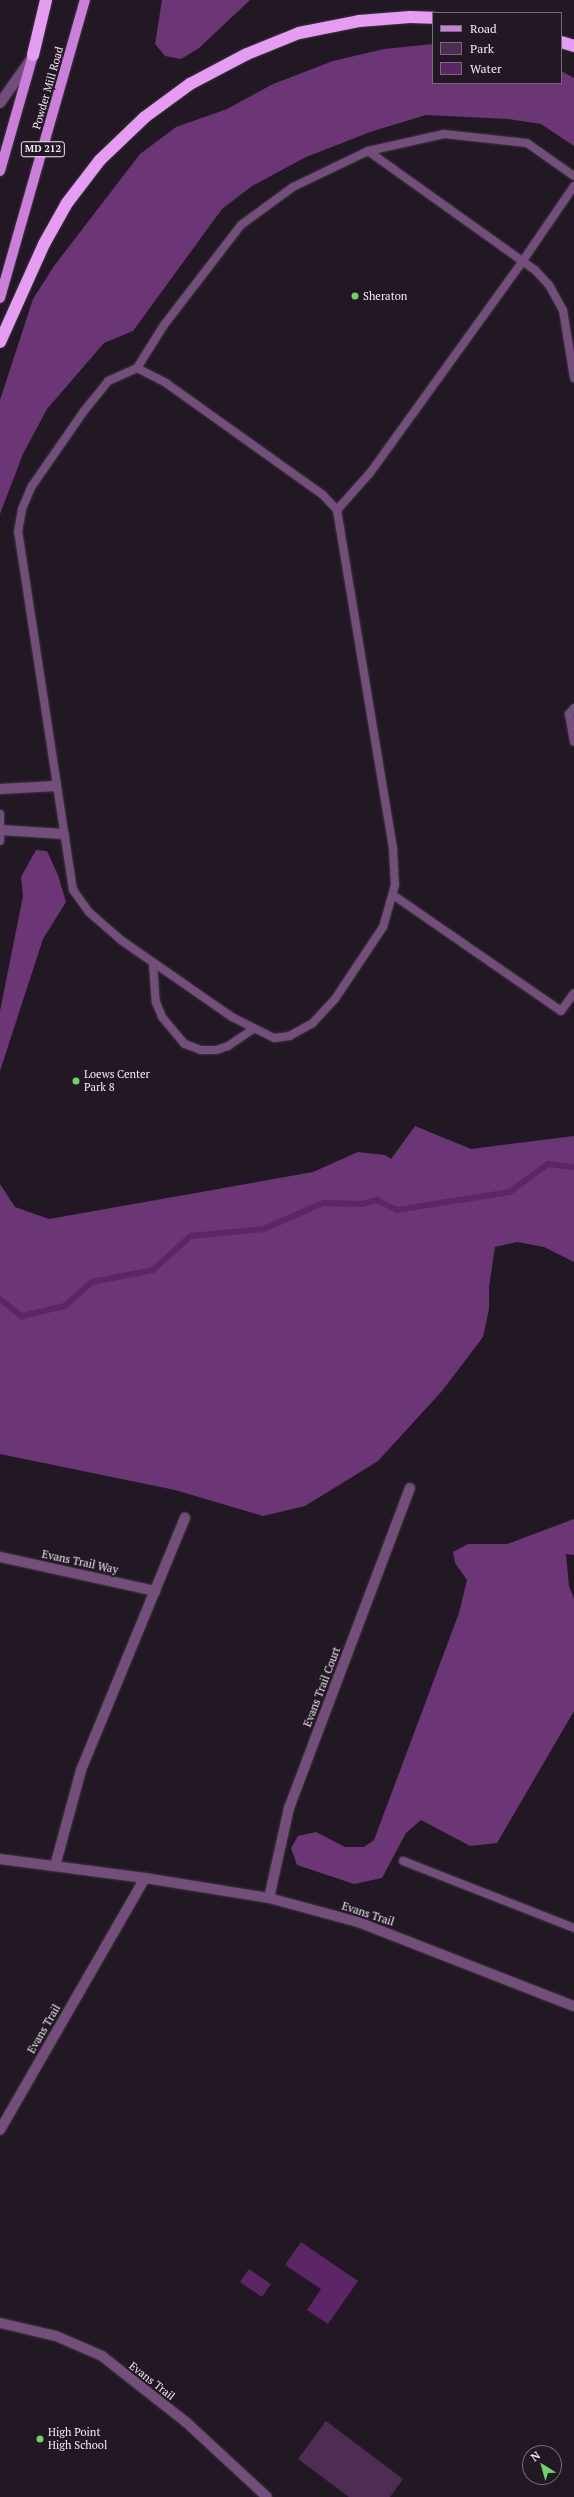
<!DOCTYPE html>
<html>
<head>
<meta charset="utf-8">
<style>
  body { margin:0 }
  #map { position:relative; width:574px; height:2497px; overflow:hidden; background:#211823; font-family:"PT Serif",serif }
  div>[style] { position:absolute }
  .green>* { inset:0; background:#4d2e52 }
  .forest>* { inset:0; background:#6c3576 }
  .water>* { inset:0; background:#5c2666 }
  .stream>* { height:5.5px; margin:-2.75px; padding:0 2.75px; transform-origin:2.75px; border-radius:2.75px; background:#5c2666 }
  .roads { filter:drop-shadow(0 0 1px #3e3640) drop-shadow(0 0 1px #3e3640) }
  .service>* { height:8px; margin:-4px; padding:0 4px; transform-origin:4px; border-radius:4px; background:#734e7a }
  .minor>* { height:10px; margin:-5px; padding:0 5px; transform-origin:5px; border-radius:5px; background:#734e7a }
  .primary>* { height:10px; margin:-5px; padding:0 5px; transform-origin:5px; border-radius:5px; background:#cc7fda }
  .motorway>* { height:12px; margin:-6px; padding:0 6px; transform-origin:6px; border-radius:6px; background:#e69cf3 }
  .dots>* { width:11px; height:11px; translate:-50% -50%; box-sizing:border-box; border:2px solid #211823; border-radius:50% }
  span { translate:-50% -50%; white-space:nowrap; text-align:center; line-height:1.15; -webkit-text-stroke:4px #211823; paint-order:stroke }
  .shield-label span { padding:1px 3px; background:#211823; border:1px solid; border-radius:3px; -webkit-text-stroke-width:0 }
  .shield-label { font-size:10px; color:#f3ecf4; font-weight:700 }
  .street-label { font-size:11px; color:#f3ecf4 }
  .poi-label { font-size:11px; color:#f3ecf4 }
  .left { translate:0 -50%; text-align:left }
  .legend { position:absolute; left:432px; top:12px; width:130px; height:72px; box-sizing:border-box; background:#211823; border:1px solid #756d77; margin:0; padding:5px 7px; list-style:none; font-size:12px; color:#f3ecf4 }
  .legend li { display:flex; align-items:center; gap:8px; height:20px }
  .legend b { width:20px; border:1px solid #756d77 }
  .north { position:absolute; left:522px; top:2445px; width:40px; height:40px; box-sizing:border-box; background:#211823; border:1px solid #756d77; border-radius:50%; rotate:323deg; font-size:11px; font-weight:700; line-height:16px; text-align:center; color:#f3ecf4 }
  .north::after { content:''; display:block; margin:auto; width:14px; height:18px; background:#6ed360; clip-path:polygon(50% 0,100% 100%,50% 72%,0 100%) }
</style>
</head>
<body>
<div id="map">
  <div class="green">
    <i style="clip-path:polygon(326px 2421px,403px 2479px,390px 2497px,349px 2497px,298px 2459px)"></i>
  </div>
  <div class="forest">
    <i style="clip-path:polygon(162px 0,250px 0,199px 48px,181px 59px,165px 56px,155px 44px)"></i>
    <i style="clip-path:polygon(433px 44px,433px 83px,561px 83px,561px 71px,574px 78px,574px 146px,541px 124px,508px 119px,426px 115px,373px 131px,306px 157px,252px 186px,222px 209px,133px 331px,104px 343px,47px 409px,23px 454px,0 514px,0 400px,33px 299px,54px 266px,140px 154px,176px 127px,227px 109px,273px 84px,333px 61px,384px 49px)"></i>
    <i style="clip-path:polygon(36px 850px,47px 851px,58px 875px,66px 902px,43px 939px,0 1071px,0 1011px,23px 896px,21px 877px)"></i>
    <i style="clip-path:polygon(415px 1126px,471px 1149px,574px 1136px,574px 1262px,544px 1247px,517px 1242px,495px 1247px,489px 1287px,489px 1309px,483px 1337px,442px 1391px,378px 1461px,305px 1506px,263px 1516px,175px 1490px,0 1454px,0 1184px,15px 1207px,49px 1219px,313px 1172px,358px 1152px,385px 1155px,391px 1159px)"></i>
    <i style="clip-path:polygon(574px 1519px,574px 1555px,566px 1554px,569px 1586px,574px 1599px,574px 1711px,497px 1843px,470px 1846px,421px 1820px,406px 1833px,382px 1878px,354px 1884px,297px 1865px,291px 1848px,298px 1836px,316px 1832px,345px 1847px,364px 1847px,374px 1840px,459px 1613px,467px 1580px,455px 1563px,453px 1552px,468px 1544px,507px 1544px)"></i>
  </div>
  <div class="water">
    <i style="clip-path:polygon(301px 2242px,358px 2281px,328px 2324px,307px 2310px,321px 2289px,285px 2265px)"></i>
    <i style="clip-path:polygon(249px 2269px,271px 2284px,262px 2297px,240px 2282px)"></i>
  </div>
  <div class="stream">
    <i style="left:0;top:1299px;width:28px;rotate:38deg"></i>
    <i style="left:22px;top:1316px;width:44px;rotate:-13.1deg"></i>
    <i style="left:65px;top:1306px;width:36px;rotate:-42deg"></i>
    <i style="left:92px;top:1282px;width:62px;rotate:-11.1deg"></i>
    <i style="left:153px;top:1270px;width:51px;rotate:-41.8deg"></i>
    <i style="left:191px;top:1236px;width:73px;rotate:-5.5deg"></i>
    <i style="left:264px;top:1229px;width:64px;rotate:-23.8deg"></i>
    <i style="left:323px;top:1203px;width:40px;rotate:1.4deg"></i>
    <i style="left:363px;top:1204px;width:15px;rotate:-16deg"></i>
    <i style="left:377px;top:1200px;width:22px;rotate:27deg"></i>
    <i style="left:397px;top:1210px;width:114px;rotate:-9.1deg"></i>
    <i style="left:510px;top:1192px;width:47px;rotate:-36.4deg"></i>
    <i style="left:548px;top:1164px;width:26px;rotate:7deg"></i>
  </div>
  <div class="roads">
    <div class="service">
      <i style="left:368px;top:151px;width:205px;rotate:35.5deg"></i>
      <i style="left:535px;top:270px;width:21px;rotate:47deg"></i>
      <i style="left:549px;top:285px;width:29px;rotate:61deg"></i>
      <i style="left:563px;top:310px;width:69px;rotate:80.8deg"></i>
      <i style="left:137px;top:368px;width:33px;rotate:27deg"></i>
      <i style="left:166px;top:383px;width:193px;rotate:35.5deg"></i>
      <i style="left:323px;top:495px;width:21px;rotate:47deg"></i>
      <i style="left:337px;top:510px;width:344px;rotate:80.6deg"></i>
      <i style="left:393px;top:849px;width:36px;rotate:87deg"></i>
      <i style="left:395px;top:885px;width:44px;rotate:105.9deg"></i>
      <i style="left:383px;top:927px;width:87px;rotate:123.7deg"></i>
      <i style="left:335px;top:999px;width:33px;rotate:133deg"></i>
      <i style="left:313px;top:1023px;width:26px;rotate:151deg"></i>
      <i style="left:290px;top:1036px;width:16px;rotate:173deg"></i>
      <i style="left:274px;top:1038px;width:47px;rotate:-153.4deg"></i>
      <i style="left:232px;top:1017px;width:135px;rotate:-145.3deg"></i>
      <i style="left:121px;top:940px;width:43px;rotate:-138.8deg"></i>
      <i style="left:89px;top:912px;width:27px;rotate:-126deg"></i>
      <i style="left:73px;top:890px;width:362px;rotate:-98.7deg"></i>
      <i style="left:18px;top:532px;width:23px;rotate:-80deg"></i>
      <i style="left:22px;top:509px;width:25px;rotate:-67deg"></i>
      <i style="left:32px;top:486px;width:91px;rotate:-55.3deg"></i>
      <i style="left:84px;top:411px;width:38px;rotate:-51deg"></i>
      <i style="left:108px;top:381px;width:32px;rotate:-24deg"></i>
      <i style="left:137px;top:368px;width:51px;rotate:-57.9deg"></i>
      <i style="left:164px;top:325px;width:126px;rotate:-52.4deg"></i>
      <i style="left:241px;top:225px;width:64px;rotate:-36.2deg"></i>
      <i style="left:293px;top:187px;width:83px;rotate:-25.6deg"></i>
      <i style="left:368px;top:151px;width:78px;rotate:-12.6deg"></i>
      <i style="left:444px;top:134px;width:83px;rotate:6.2deg"></i>
      <i style="left:527px;top:143px;width:57px;rotate:35.1deg"></i>
      <i style="left:337px;top:510px;width:50px;rotate:-48.3deg"></i>
      <i style="left:370px;top:473px;width:260px;rotate:-54.2deg"></i>
      <i style="left:522px;top:262px;width:92px;rotate:-55.6deg"></i>
      <i style="left:574px;top:708px;width:8px;rotate:130deg"></i>
      <i style="left:569px;top:714px;width:28px;rotate:80deg"></i>
      <i style="left:0;top:814px;width:27px;rotate:90deg"></i>
      <i style="left:393px;top:895px;width:204px;rotate:34.6deg"></i>
      <i style="left:561px;top:1011px;width:22px;rotate:-54deg"></i>
      <i style="left:153px;top:963px;width:39px;rotate:86deg"></i>
      <i style="left:156px;top:1002px;width:16px;rotate:68deg"></i>
      <i style="left:162px;top:1017px;width:35px;rotate:50deg"></i>
      <i style="left:185px;top:1044px;width:17px;rotate:21deg"></i>
      <i style="left:201px;top:1050px;width:15px"></i>
      <i style="left:216px;top:1050px;width:13px;rotate:-18deg"></i>
      <i style="left:228px;top:1046px;width:30px;rotate:-34deg"></i>
      <i style="left:403px;top:1861px;width:184px;rotate:21.4deg"></i>
    </div>
    <div class="minor">
      <i style="left:0;top:103px;width:54px;rotate:-54.8deg"></i>
      <i style="left:0;top:789px;width:56px;rotate:-3.1deg"></i>
      <i style="left:0;top:830px;width:64px;rotate:3.6deg"></i>
      <i style="left:0;top:1557px;width:159px;rotate:12.4deg"></i>
      <i style="left:0;top:1859px;width:146px;rotate:7.5deg"></i>
      <i style="left:145px;top:1878px;width:126px;rotate:9.2deg"></i>
      <i style="left:269px;top:1898px;width:92px;rotate:15.1deg"></i>
      <i style="left:358px;top:1922px;width:232px;rotate:21.3deg"></i>
      <i style="left:55px;top:1866px;width:99px;rotate:-74.8deg"></i>
      <i style="left:81px;top:1770px;width:273px;rotate:-67.6deg"></i>
      <i style="left:269px;top:1898px;width:92px;rotate:-77.5deg"></i>
      <i style="left:289px;top:1808px;width:342px;rotate:-69.3deg"></i>
      <i style="left:0;top:2130px;width:291px;rotate:-60.1deg"></i>
      <i style="left:0;top:2323px;width:57px;rotate:13.1deg"></i>
      <i style="left:56px;top:2336px;width:50px;rotate:23.5deg"></i>
      <i style="left:102px;top:2356px;width:107px;rotate:38.2deg"></i>
      <i style="left:186px;top:2422px;width:110px;rotate:42.8deg"></i>
    </div>
    <div class="primary">
      <i style="left:0;top:171px;width:128px;rotate:-74.1deg"></i>
      <i style="left:0;top:298px;width:310px;rotate:-74.1deg"></i>
    </div>
    <div class="motorway">
      <i style="left:561px;top:42px;width:14px;rotate:17deg"></i>
      <i style="left:33px;top:55px;width:57px;rotate:-76.7deg"></i>
      <i style="left:0;top:342px;width:107px;rotate:-65.8deg"></i>
      <i style="left:44px;top:244px;width:47px;rotate:-60.7deg"></i>
      <i style="left:67px;top:203px;width:54px;rotate:-52.5deg"></i>
      <i style="left:100px;top:160px;width:62px;rotate:-43.7deg"></i>
      <i style="left:145px;top:117px;width:56px;rotate:-36.3deg"></i>
      <i style="left:190px;top:84px;width:64px;rotate:-27.8deg"></i>
      <i style="left:247px;top:54px;width:56px;rotate:-22deg"></i>
      <i style="left:299px;top:33px;width:61px;rotate:-11.3deg"></i>
      <i style="left:359px;top:21px;width:51px;rotate:-4.5deg"></i>
      <i style="left:410px;top:17px;width:23px;rotate:2deg"></i>
    </div>
  </div>
  <div class="dots">
    <i style="left:355px;top:296px;background:#6ed360"></i>
    <i style="left:76px;top:1081px;background:#6ed360"></i>
    <i style="left:40px;top:2439px;background:#6ed360"></i>
  </div>
  <div class="shield-label">
    <span style="left:43px;top:149px">MD 212</span>
  </div>
  <div class="street-label">
    <span style="left:48px;top:88px;rotate:-74deg">Powder Mill Road</span>
    <span style="left:80px;top:1562px;rotate:12deg">Evans Trail Way</span>
    <span style="left:322px;top:1687px;rotate:-69deg">Evans Trail Court</span>
    <span style="left:368px;top:1914px;rotate:18deg">Evans Trail</span>
    <span style="left:44px;top:2029px;rotate:-60deg">Evans Trail</span>
    <span style="left:152px;top:2381px;rotate:38deg">Evans Trail</span>
  </div>
  <div class="poi-label">
    <span class="left" style="left:363px;top:296px">Sheraton</span>
    <span class="left" style="left:84px;top:1081px">Loews Center<br>Park 8</span>
    <span class="left" style="left:48px;top:2439px">High Point<br>High School</span>
  </div>
  <ul class="legend">
  <li><b style="height:5px;background:#cc7fda"></b>Road</li>
  <li><b style="height:11px;background:#4d2e52"></b>Park</li>
  <li><b style="height:11px;background:#5c2666"></b>Water</li>
  </ul>
  <div class="north">N</div>
</div>
</body>
</html>
